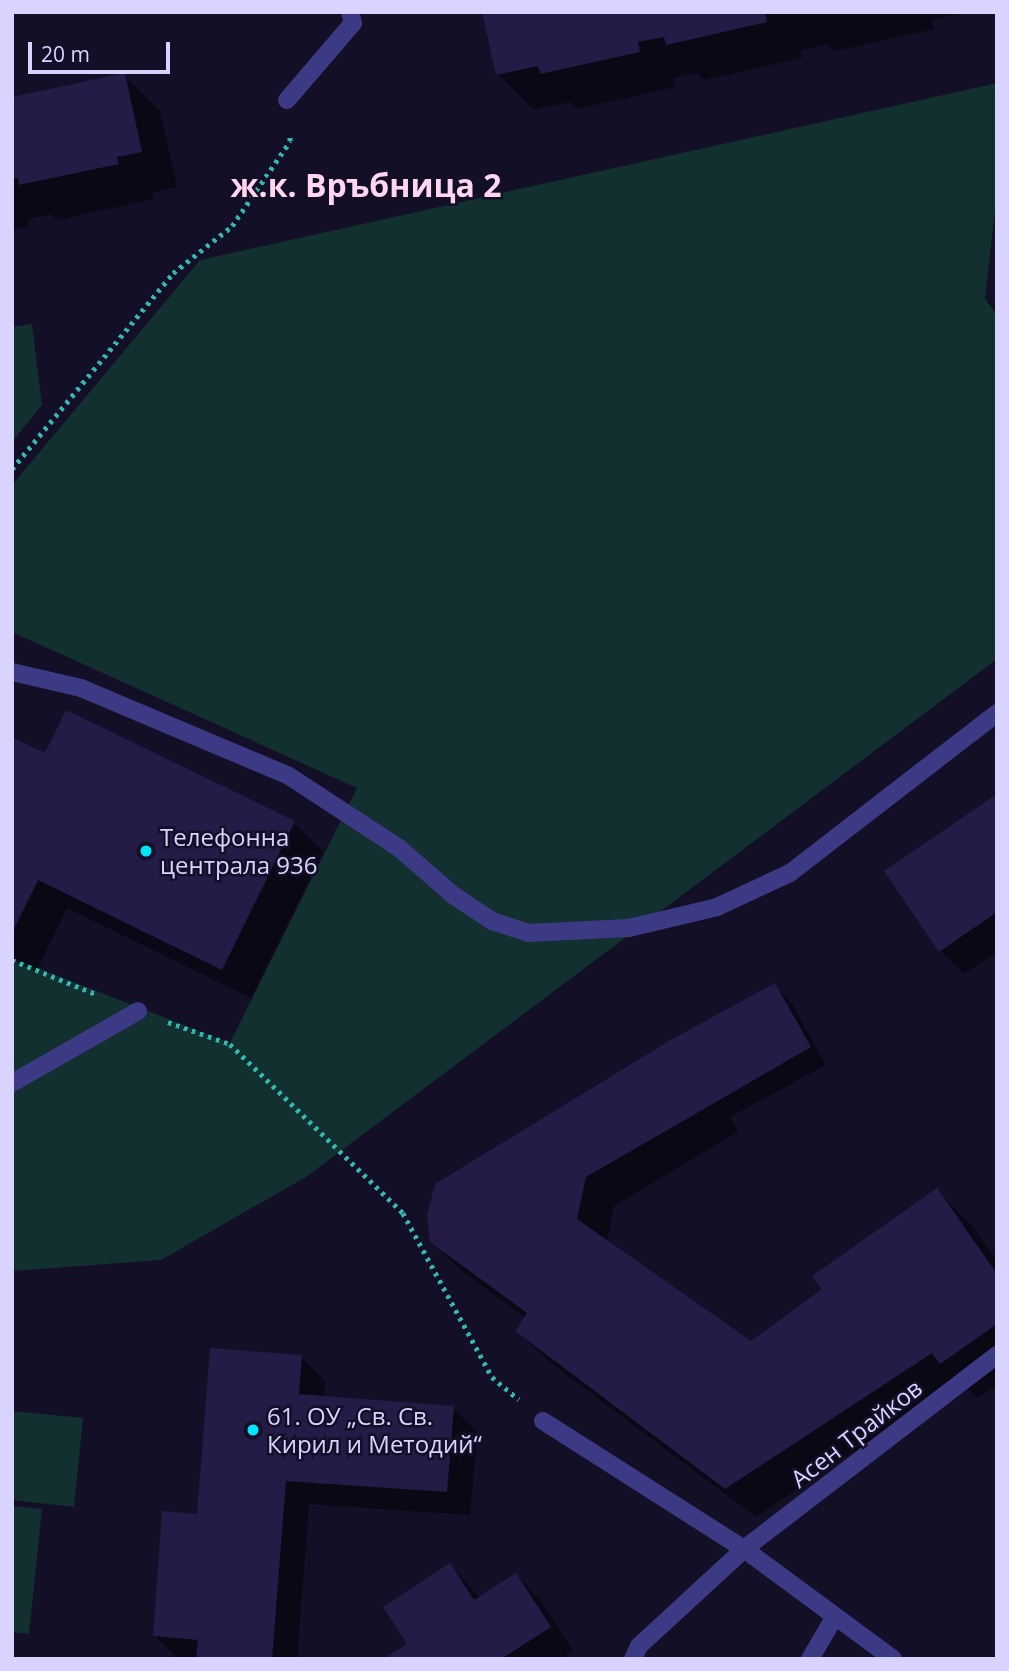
<!DOCTYPE html>
<html>
<head>
<meta charset="utf-8">
<style>
  body { margin:0 }
  #map { position:relative; width:1009px; height:1671px; overflow:hidden; background:#130f26; font-family:"Open Sans",sans-serif }
  div>[style] { position:absolute }
  .green>* { inset:0; background:#12302f }
  .shadow>* { inset:0; background:#0007 }
  .building>* { inset:0; background:#241b47 }
  .path>* { height:4.5px; margin-top:-2.25px; transform-origin:0; background:repeating-linear-gradient(90deg,#2fb8b0 0 3.5px,transparent 0 8.5px) }
  .service>* { height:18px; margin:-9px; padding:0 9px; transform-origin:9px; border-radius:9px; background:#3d3a85 }
  .minor>* { height:18px; margin:-9px; padding:0 9px; transform-origin:9px; border-radius:9px; background:#3d3a85 }
  .dots>* { width:19px; height:19px; translate:-50% -50%; box-sizing:border-box; border:4px solid #130f26; border-radius:50% }
  span { translate:-50% -50%; white-space:nowrap; text-align:center; line-height:1.15; -webkit-text-stroke:5px #130f26; paint-order:stroke }
  .poi-label { font-size:24px; color:#d9d4ff }
  .left { translate:0 -50%; text-align:left }
  .street-label { font-size:24px; color:#d9d4ff }
  .district-label { font-size:32px; color:#ffd6f0; font-weight:700 }
  .frame { position:absolute; inset:0; border:14px solid #d9d4ff; pointer-events:none }
  .scale { position:absolute; left:28px; top:42px; width:142px; height:32px; box-sizing:border-box; border:4px solid #d9d4ff; border-top:0; padding-left:9px; font-size:21px; line-height:24px; white-space:nowrap; color:#d9d4ff; -webkit-text-stroke:5px #130f26; paint-order:stroke }
</style>
</head>
<body>
<div id="map">
  <div class="green">
    <i style="clip-path:polygon(997px 83px,997px 193px,985px 299px,997px 315px,997px 659px,306px 1177px,161px 1260px,12px 1271px,12px 958px,230px 1043px,357px 788px,12px 632px,12px 485px,200px 260px)"></i>
    <i style="clip-path:polygon(32px 324px,42px 405px,12px 442px,12px 327px)"></i>
    <i style="clip-path:polygon(12px 1411px,83px 1418px,74px 1507px,12px 1500px)"></i>
    <i style="clip-path:polygon(12px 1506px,42px 1509px,29px 1634px,12px 1632px)"></i>
  </div>
  <div class="shadow">
    <i style="clip-path:polygon(484px 12px,967px 12px,932px 20px,934px 29px,835px 51px,827px 44px,801px 50px,802px 58px,704px 80px,697px 73px,673px 78px,675px 87px,577px 109px,570px 102px,534px 110px,498px 74px)"></i>
    <i style="clip-path:polygon(124px 75px,160px 111px,177px 187px,153px 192px,154px 199px,57px 220px,51px 214px,28px 219px,29px 226px,12px 230px,12px 98px)"></i>
    <i style="clip-path:polygon(12px 739px,46px 755px,293px 822px,323px 852px,251px 998px,67px 908px,36px 972px,12px 960px)"></i>
    <i style="clip-path:polygon(997px 796px,997px 952px,964px 974px,940px 950px)"></i>
    <i style="clip-path:polygon(774px 985px,791px 1002px,826px 1065px,730px 1117px,738px 1132px,614px 1206px,607px 1242px,751px 1343px,823px 1290px,937px 1191px,973px 1227px,997px 1261px,997px 1385px,977px 1398px,967px 1389px,915px 1411px,756px 1517px,547px 1360px,517px 1330px,526px 1318px,462px 1271px,432px 1242px)"></i>
    <i style="clip-path:polygon(301px 1357px,325px 1381px,324px 1397px,453px 1408px,477px 1432px,470px 1515px,309px 1504px,297px 1659px,178px 1659px,154px 1635px,198px 1516px)"></i>
    <i style="clip-path:polygon(450px 1565px,480px 1598px,516px 1575px,540px 1599px,573px 1651px,562px 1659px,387px 1659px,409px 1644px)"></i>
  </div>
  <div class="building">
    <i style="clip-path:polygon(482px 12px,765px 12px,767px 22px,666px 45px,664px 37px,638px 42px,640px 52px,540px 74px,538px 66px,496px 75px)"></i>
    <i style="clip-path:polygon(125px 73px,142px 152px,117px 157px,119px 164px,19px 185px,18px 178px,12px 179px,12px 97px)"></i>
    <i style="clip-path:polygon(66px 710px,295px 821px,222px 970px,38px 880px,12px 933px,12px 737px,45px 753px)"></i>
    <i style="clip-path:polygon(997px 794px,997px 912px,939px 952px,884px 871px)"></i>
    <i style="clip-path:polygon(775px 983px,811px 1047px,586px 1177px,577px 1219px,751px 1341px,822px 1289px,812px 1276px,937px 1188px,997px 1274px,997px 1324px,940px 1364px,932px 1353px,725px 1489px,515px 1331px,527px 1313px,430px 1242px,427px 1215px,435px 1184px,674px 1038px)"></i>
    <i style="clip-path:polygon(210px 1348px,302px 1355px,299px 1394px,454px 1406px,447px 1492px,286px 1481px,272px 1659px,196px 1659px,198px 1640px,153px 1636px,162px 1511px,197px 1514px)"></i>
    <i style="clip-path:polygon(450px 1563px,474px 1600px,516px 1573px,551px 1627px,501px 1659px,383px 1659px,407px 1644px,383px 1607px)"></i>
  </div>
  <div class="path">
    <i style="left:12px;top:469px;width:254px;rotate:-50.6deg"></i>
    <i style="left:173px;top:273px;width:75px;rotate:-38.5deg"></i>
    <i style="left:232px;top:226px;width:103px;rotate:-55.7deg"></i>
    <i style="left:290px;top:141px;width:8px;rotate:-97deg"></i>
    <i style="left:12px;top:960px;width:93px;rotate:22.1deg"></i>
    <i style="left:168px;top:1022px;width:66px;rotate:19.5deg"></i>
    <i style="left:230px;top:1044px;width:242px;rotate:44.3deg"></i>
    <i style="left:403px;top:1213px;width:187px;rotate:61.5deg"></i>
    <i style="left:492px;top:1377px;width:35px;rotate:40deg"></i>
  </div>
  <div class="service">
    <i style="left:287px;top:100px;width:101px;rotate:-49.4deg"></i>
    <i style="left:353px;top:23px;width:11px;rotate:-105deg"></i>
    <i style="left:12px;top:1083px;width:145px;rotate:-29.7deg"></i>
    <i style="left:633px;top:1659px;width:14px;rotate:-65deg"></i>
    <i style="left:639px;top:1646px;width:143px;rotate:-42.7deg"></i>
    <i style="left:810px;top:1659px;width:48px;rotate:-59.7deg"></i>
  </div>
  <div class="minor">
    <i style="left:12px;top:672px;width:71px;rotate:13.1deg"></i>
    <i style="left:81px;top:688px;width:226px;rotate:22.9deg"></i>
    <i style="left:289px;top:776px;width:131px;rotate:33.2deg"></i>
    <i style="left:399px;top:848px;width:72px;rotate:41deg"></i>
    <i style="left:453px;top:895px;width:47px;rotate:33.7deg"></i>
    <i style="left:492px;top:921px;width:38px;rotate:18deg"></i>
    <i style="left:528px;top:933px;width:101px;rotate:-2.8deg"></i>
    <i style="left:629px;top:928px;width:90px;rotate:-13.4deg"></i>
    <i style="left:717px;top:907px;width:81px;rotate:-25deg"></i>
    <i style="left:790px;top:873px;width:262px;rotate:-37.7deg"></i>
    <i style="left:543px;top:1421px;width:238px;rotate:32.5deg"></i>
    <i style="left:744px;top:1549px;width:185px;rotate:36.4deg"></i>
    <i style="left:744px;top:1549px;width:319px;rotate:-37.5deg"></i>
  </div>
  <div class="dots">
    <i style="left:146px;top:851px;background:#00e5ff"></i>
    <i style="left:253px;top:1430px;background:#00e5ff"></i>
  </div>
  <div class="poi-label">
    <span class="left" style="left:160px;top:851px">Телефонна<br>централа 936</span>
    <span class="left" style="left:267px;top:1430px">61. ОУ „Св. Св.<br>Кирил и Методий“</span>
  </div>
  <div class="street-label">
    <span style="left:856px;top:1433px;rotate:-38deg">Асен Трайков</span>
  </div>
  <div class="district-label">
    <span style="left:366px;top:185px">ж.к. Връбница 2</span>
  </div>
  <div class="frame"></div>
  <div class="scale">20 m</div>
</div>
</body>
</html>
